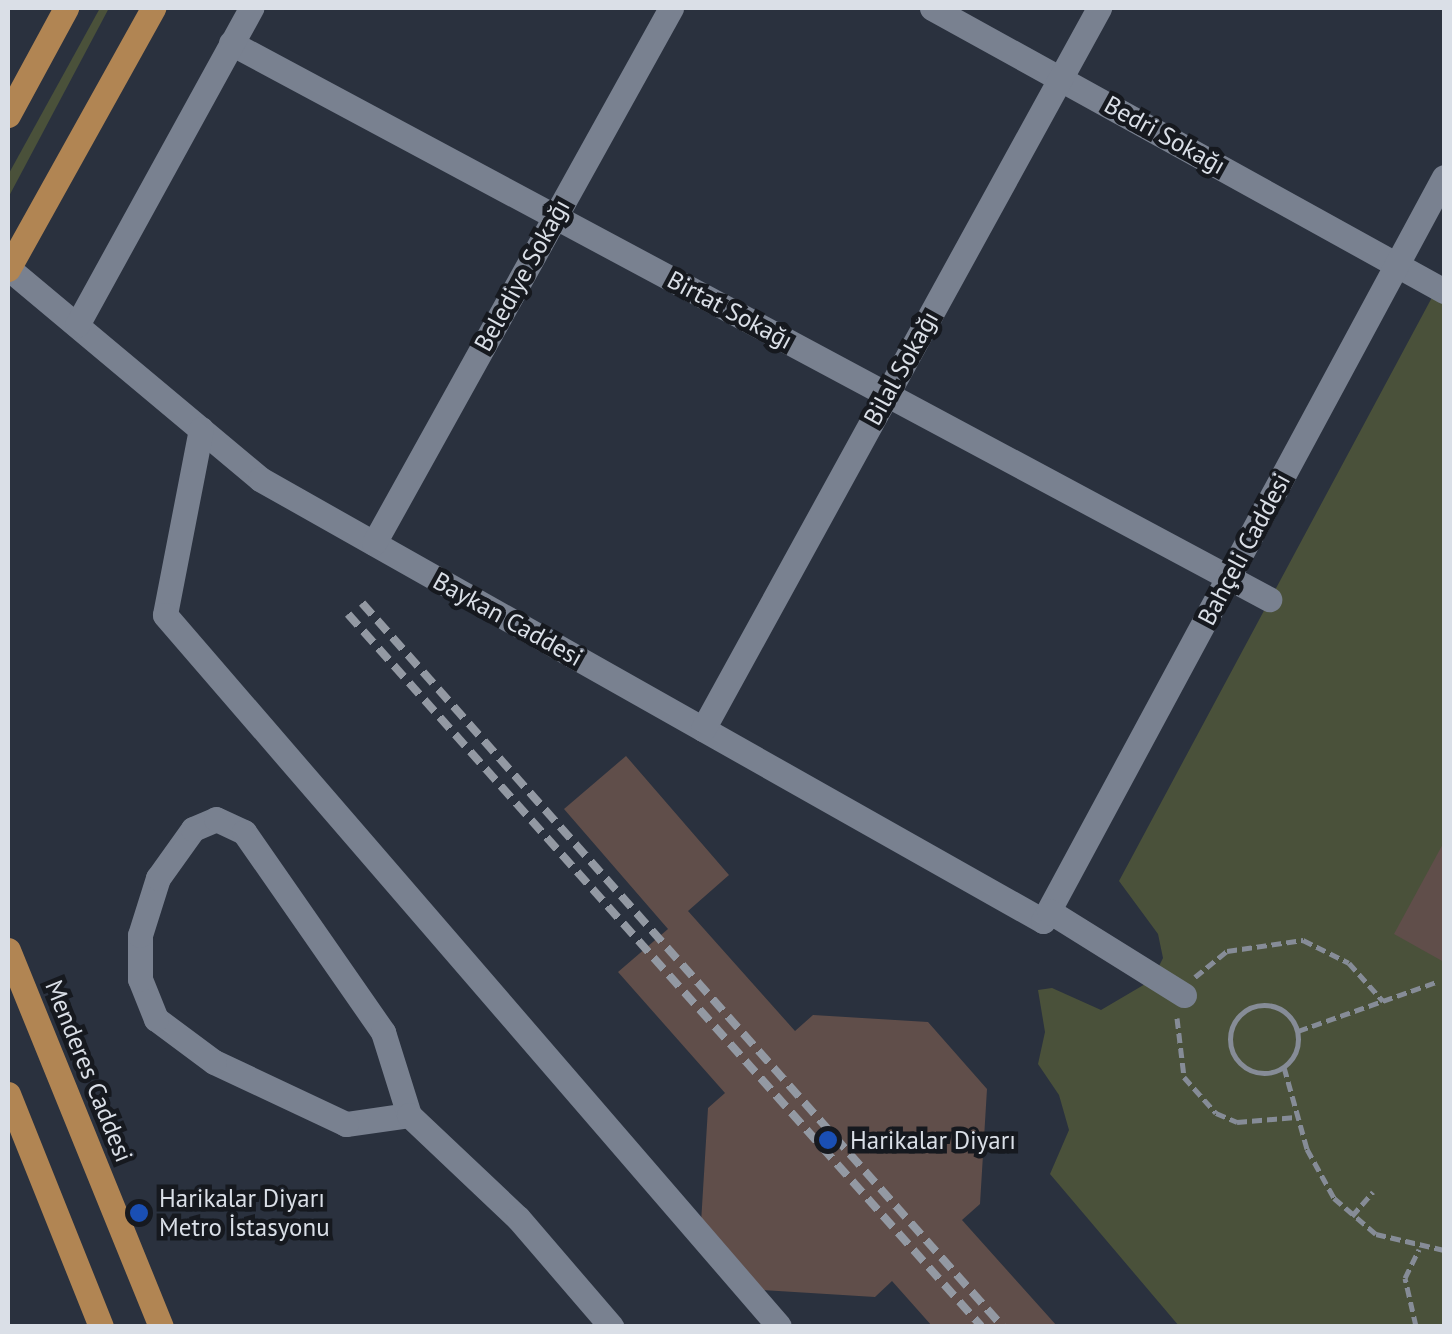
<!DOCTYPE html>
<html>
<head>
<meta charset="utf-8">
<style>
  body { margin:0 }
  #map { position:relative; width:1452px; height:1334px; overflow:hidden; background:#2a313e; font-family:"PT Sans",sans-serif }
  div>[style] { position:absolute }
  .green>* { inset:0; background:#4a513a }
  .building>* { inset:0; background:#604e4a }
  .path>* { height:5px; margin-top:-2.5px; transform-origin:0; background:repeating-linear-gradient(90deg,#868c97 0 10px,transparent 0 15px) }
  .path>.ring { margin:-2.5px; padding:0; box-sizing:content-box; background:none; border:5px solid #868c97; border-radius:50% }
  .minor>* { height:25px; margin:-12.5px; padding:0 12.5px; transform-origin:12.5px; border-radius:12.5px; background:#798190 }
  .major>* { height:25px; margin:-12.5px; padding:0 12.5px; transform-origin:12.5px; border-radius:12.5px; background:#b18553 }
  .rail>* { height:8px; margin-top:-4px; transform-origin:0; background:repeating-linear-gradient(90deg,#9399a3 0 15px,transparent 0 23px) }
  .dots>* { width:28px; height:28px; translate:-50% -50%; box-sizing:border-box; border:5px solid #16191f; border-radius:50% }
  span { translate:-50% -50%; white-space:nowrap; text-align:center; line-height:1.15; -webkit-text-stroke:9px #16191f; paint-order:stroke }
  .street-label { font-size:25px; color:#dadfe7 }
  .poi-label { font-size:25px; color:#dadfe7 }
  .left { translate:0 -50%; text-align:left }
  .frame { position:absolute; inset:0; border:10px solid #dadfe7; pointer-events:none }
</style>
</head>
<body>
<div id="map">
  <div class="green">
    <i style="clip-path:polygon(100px 8px,109px 8px,8px 198px,8px 175px)"></i>
    <i style="clip-path:polygon(1444px 275px,1444px 1326px,1179px 1326px,1050px 1174px,1069px 1130px,1059px 1095px,1038px 1064px,1045px 1032px,1038px 990px,1052px 988px,1101px 1010px,1152px 980px,1163px 958px,1158px 934px,1119px 881px)"></i>
  </div>
  <div class="building">
    <i style="clip-path:polygon(626px 756px,729px 875px,688px 911px,795px 1031px,813px 1015px,928px 1022px,987px 1089px,980px 1204px,962px 1220px,1057px 1326px,932px 1326px,892px 1281px,875px 1297px,760px 1290px,701px 1223px,708px 1108px,725px 1093px,618px 972px,668px 929px,564px 809px)"></i>
    <i style="clip-path:polygon(1444px 842px,1444px 962px,1394px 934px)"></i>
  </div>
  <div class="path">
    <i style="left:1195px;top:977px;width:41px;rotate:-39.1deg"></i>
    <i style="left:1227px;top:951px;width:77px;rotate:-8.2deg"></i>
    <i style="left:1303px;top:940px;width:51px;rotate:26.6deg"></i>
    <i style="left:1349px;top:963px;width:51px;rotate:48.2deg"></i>
    <i class="ring" style="left:1230px;top:1005px;width:63px;height:63px"></i>
    <i style="left:1177px;top:1018px;width:59px;rotate:83.2deg"></i>
    <i style="left:1184px;top:1077px;width:48px;rotate:48.4deg"></i>
    <i style="left:1216px;top:1113px;width:23px;rotate:23deg"></i>
    <i style="left:1237px;top:1122px;width:59px;rotate:-4.8deg"></i>
    <i style="left:1298px;top:1031px;width:146px;rotate:-19.5deg"></i>
    <i style="left:1284px;top:1067px;width:85px;rotate:74.3deg"></i>
    <i style="left:1307px;top:1149px;width:56px;rotate:61.1deg"></i>
    <i style="left:1334px;top:1198px;width:55px;rotate:40.6deg"></i>
    <i style="left:1376px;top:1234px;width:70px;rotate:13.2deg"></i>
    <i style="left:1352px;top:1216px;width:32px;rotate:-49deg"></i>
    <i style="left:1416px;top:1326px;width:49px;rotate:-102.9deg"></i>
    <i style="left:1405px;top:1278px;width:32px;rotate:-64deg"></i>
  </div>
  <div class="minor">
    <i style="left:932px;top:8px;width:585px;rotate:28.93deg"></i>
    <i style="left:231px;top:43px;width:1178px;rotate:28.18deg"></i>
    <i style="left:8px;top:268px;width:329px;rotate:39.9deg"></i>
    <i style="left:260px;top:479px;width:899px;rotate:29.44deg"></i>
    <i style="left:1043px;top:921px;width:845px;rotate:-61.68deg"></i>
    <i style="left:77px;top:325px;width:362px;rotate:-61.2deg"></i>
    <i style="left:201px;top:429px;width:189px;rotate:101deg"></i>
    <i style="left:165px;top:615px;width:939px;rotate:49.19deg"></i>
    <i style="left:374px;top:543px;width:612px;rotate:-60.96deg"></i>
    <i style="left:703px;top:729px;width:823px;rotate:-61.22deg"></i>
    <i style="left:1049px;top:911px;width:159px;rotate:31.9deg"></i>
    <i style="left:409px;top:1115px;width:64px;rotate:171.9deg"></i>
    <i style="left:346px;top:1124px;width:146px;rotate:-154.8deg"></i>
    <i style="left:214px;top:1062px;width:72px;rotate:-143.4deg"></i>
    <i style="left:156px;top:1019px;width:43px;rotate:-111.8deg"></i>
    <i style="left:140px;top:979px;width:44px;rotate:-90deg"></i>
    <i style="left:140px;top:935px;width:60px;rotate:-72.5deg"></i>
    <i style="left:158px;top:878px;width:60px;rotate:-54.5deg"></i>
    <i style="left:193px;top:829px;width:25px;rotate:-23deg"></i>
    <i style="left:216px;top:819px;width:31px;rotate:25deg"></i>
    <i style="left:244px;top:832px;width:244px;rotate:55.2deg"></i>
    <i style="left:383px;top:1032px;width:87px;rotate:72.6deg"></i>
    <i style="left:409px;top:1115px;width:150px;rotate:43.4deg"></i>
    <i style="left:518px;top:1218px;width:143px;rotate:49.3deg"></i>
  </div>
  <div class="major">
    <i style="left:8px;top:115px;width:122px;rotate:-61.5deg"></i>
    <i style="left:8px;top:269px;width:299px;rotate:-60.9deg"></i>
    <i style="left:8px;top:950px;width:406px;rotate:67.9deg"></i>
    <i style="left:8px;top:1094px;width:250px;rotate:68.2deg"></i>
  </div>
  <div class="rail">
    <i style="left:362px;top:603px;width:966px;rotate:48.48deg"></i>
    <i style="left:348px;top:614px;width:953px;rotate:48.36deg"></i>
  </div>
  <div class="dots">
    <i style="left:828px;top:1140px;background:#1a4fb4"></i>
    <i style="left:139px;top:1213px;background:#1a4fb4"></i>
  </div>
  <div class="street-label">
    <span style="left:1165px;top:135px;rotate:29deg">Bedri Sokağı</span>
    <span style="left:522px;top:275px;rotate:-61deg">Belediye Sokağı</span>
    <span style="left:730px;top:310px;rotate:28deg">Birtat Sokağı</span>
    <span style="left:901px;top:368px;rotate:-61deg">Bilal Sokağı</span>
    <span style="left:1244px;top:549px;rotate:-62deg">Bahçeli Caddesi</span>
    <span style="left:508px;top:619px;rotate:29deg">Baykan Caddesi</span>
    <span style="left:89px;top:1071px;rotate:68deg">Menderes Caddesi</span>
  </div>
  <div class="poi-label">
    <span class="left" style="left:850px;top:1140px">Harikalar Diyarı</span>
    <span class="left" style="left:159px;top:1213px">Harikalar Diyarı<br>Metro İstasyonu</span>
  </div>
  <div class="frame"></div>
</div>
</body>
</html>
